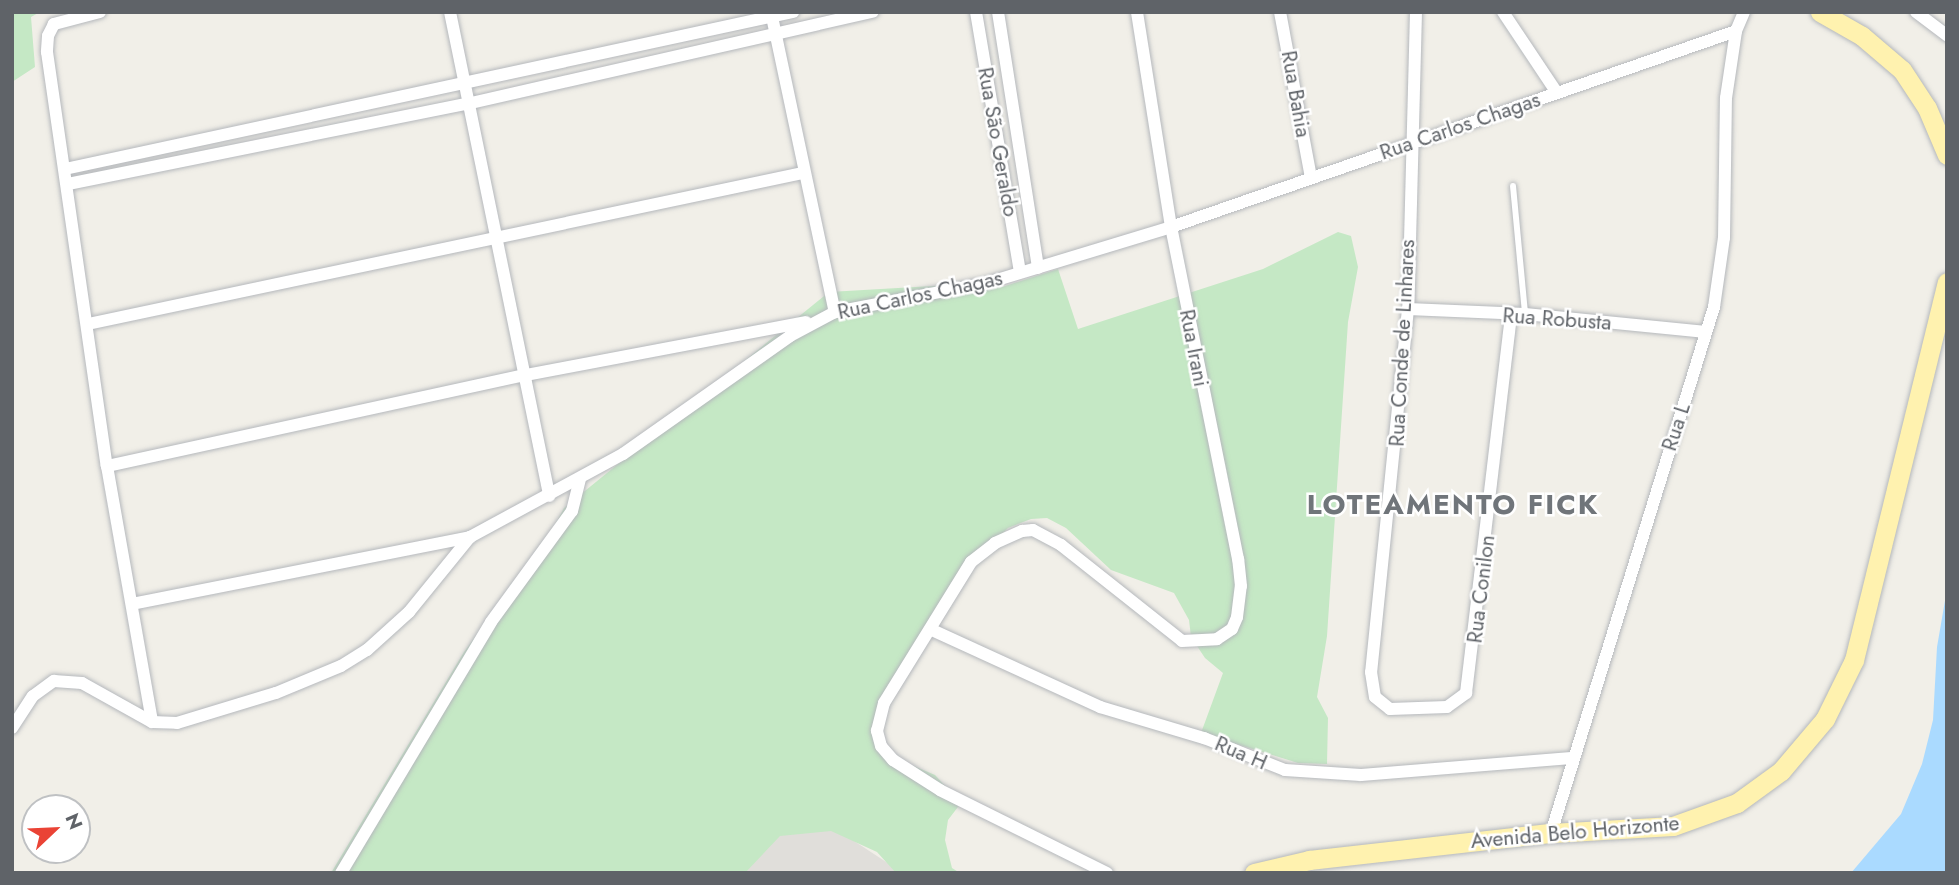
<!DOCTYPE html>
<html>
<head>
<meta charset="utf-8">
<style>
  body { margin:0 }
  #map { position:relative; width:1959px; height:885px; overflow:hidden; background:#f1efe8; font-family:Jost,sans-serif }
  div>[style] { position:absolute }
  .industrial>* { inset:0; background:#e0deda }
  .green>* { inset:0; background:#c5e8c5 }
  .water>* { inset:0; background:#aadaff }
  .roads { filter:drop-shadow(0 0 2px #b5b8bc) drop-shadow(0 0 2px #b5b8bc) }
  .service>* { height:6px; margin:-3px; padding:0 3px; transform-origin:3px; border-radius:3px; background:#fff }
  .minor>* { height:12px; margin:-6px; padding:0 6px; transform-origin:6px; border-radius:6px; background:#fff }
  .primary>* { height:19px; margin:-9.5px; padding:0 9.5px; transform-origin:9.5px; border-radius:9.5px; background:#fff2af }
  span { translate:-50% -50%; white-space:nowrap; text-align:center; line-height:1.15; -webkit-text-stroke:5px #fff; paint-order:stroke }
  .street-label { font-size:21px; color:#5f6368 }
  .district-label { font-size:28px; color:#70757a; font-weight:700; letter-spacing:2px }
  .frame { position:absolute; inset:0; border:14px solid #5f6368; pointer-events:none }
  .north { position:absolute; left:21px; top:794px; width:70px; height:70px; box-sizing:border-box; background:#fff; border:2px solid #bfc1c3; border-radius:50%; rotate:67deg; font-size:19px; font-weight:700; line-height:28px; text-align:center; color:#5f6368 }
  .north::after { content:''; display:block; margin:auto; width:24px; height:32px; background:#ea4335; clip-path:polygon(50% 0,100% 100%,50% 72%,0 100%) }
</style>
</head>
<body>
<div id="map">
  <div class="industrial">
    <i style="clip-path:polygon(796px 803px,903px 873px,744px 873px)"></i>
  </div>
  <div class="green">
    <i style="clip-path:polygon(12px 12px,40px 12px,31px 17px,35px 67px,12px 82px)"></i>
    <i style="clip-path:polygon(1338px 232px,1351px 236px,1358px 267px,1348px 322px,1327px 636px,1317px 697px,1328px 718px,1327px 764px,1298px 763px,1201px 733px,1223px 673px,1205px 658px,1191px 637px,1189px 620px,1174px 593px,1111px 570px,1066px 528px,1047px 518px,1031px 519px,1008px 528px,970px 566px,876px 717px,880px 741px,900px 760px,935px 775px,961px 803px,948px 820px,945px 840px,952px 868px,960px 873px,896px 873px,877px 852px,831px 831px,780px 836px,745px 873px,331px 873px,464px 652px,550px 534px,564px 508px,829px 292px,967px 284px,1002px 287px,1058px 269px,1078px 329px,1263px 269px)"></i>
  </div>
  <div class="water">
    <i style="clip-path:polygon(1947px 589px,1947px 873px,1851px 873px,1901px 814px,1922px 764px,1933px 720px,1937px 647px)"></i>
  </div>
  <div class="roads">
    <div class="service">
      <i style="left:1513px;top:186px;width:129px;rotate:84.6deg"></i>
    </div>
    <div class="minor">
      <i style="left:100px;top:12px;width:48px;rotate:165.4deg"></i>
      <i style="left:54px;top:24px;width:13px;rotate:117deg"></i>
      <i style="left:48px;top:36px;width:16px;rotate:94deg"></i>
      <i style="left:47px;top:52px;width:418px;rotate:81.8deg"></i>
      <i style="left:107px;top:466px;width:260px;rotate:80deg"></i>
      <i style="left:450px;top:12px;width:494px;rotate:78.4deg"></i>
      <i style="left:771px;top:12px;width:307px;rotate:78deg"></i>
      <i style="left:976px;top:12px;width:264px;rotate:80.4deg"></i>
      <i style="left:998px;top:12px;width:259px;rotate:81.1deg"></i>
      <i style="left:1280px;top:12px;width:168px;rotate:79.4deg"></i>
      <i style="left:1416px;top:12px;width:297px;rotate:91.5deg"></i>
      <i style="left:1408px;top:309px;width:365px;rotate:95.8deg"></i>
      <i style="left:1371px;top:672px;width:25px;rotate:81deg"></i>
      <i style="left:1375px;top:697px;width:19px;rotate:39deg"></i>
      <i style="left:1390px;top:709px;width:57px;rotate:-2deg"></i>
      <i style="left:1447px;top:707px;width:24px;rotate:-36deg"></i>
      <i style="left:1466px;top:693px;width:380px;rotate:-83.2deg"></i>
      <i style="left:1503px;top:12px;width:97px;rotate:56.3deg"></i>
      <i style="left:1916px;top:12px;width:39px;rotate:37deg"></i>
      <i style="left:65px;top:169px;width:745px;rotate:-12.17deg"></i>
      <i style="left:68px;top:184px;width:411px;rotate:-11.4deg"></i>
      <i style="left:471px;top:103px;width:412px;rotate:-12.8deg"></i>
      <i style="left:1408px;top:309px;width:117px;rotate:2.4deg"></i>
      <i style="left:1525px;top:314px;width:182px;rotate:5.7deg"></i>
      <i style="left:88px;top:324px;width:731px;rotate:-11.93deg"></i>
      <i style="left:107px;top:466px;width:429px;rotate:-12.3deg"></i>
      <i style="left:526px;top:375px;width:285px;rotate:-10.7deg"></i>
      <i style="left:132px;top:604px;width:345px;rotate:-11.2deg"></i>
      <i style="left:932px;top:630px;width:185px;rotate:24.6deg"></i>
      <i style="left:1100px;top:707px;width:109px;rotate:16.6deg"></i>
      <i style="left:1204px;top:738px;width:87px;rotate:21.6deg"></i>
      <i style="left:1285px;top:770px;width:76px;rotate:3.8deg"></i>
      <i style="left:1361px;top:775px;width:211px;rotate:-4.6deg"></i>
      <i style="left:12px;top:728px;width:38px;rotate:-57deg"></i>
      <i style="left:33px;top:696px;width:26px;rotate:-36deg"></i>
      <i style="left:54px;top:681px;width:28px;rotate:4deg"></i>
      <i style="left:82px;top:683px;width:80px;rotate:29.1deg"></i>
      <i style="left:152px;top:722px;width:25px;rotate:2deg"></i>
      <i style="left:177px;top:723px;width:103px;rotate:-16.9deg"></i>
      <i style="left:276px;top:693px;width:70px;rotate:-22.6deg"></i>
      <i style="left:341px;top:666px;width:31px;rotate:-32deg"></i>
      <i style="left:367px;top:650px;width:57px;rotate:-42.1deg"></i>
      <i style="left:409px;top:612px;width:97px;rotate:-50.9deg"></i>
      <i style="left:470px;top:537px;width:174px;rotate:-28.5deg"></i>
      <i style="left:623px;top:454px;width:204px;rotate:-35.2deg"></i>
      <i style="left:790px;top:336px;width:51px;rotate:-28.1deg"></i>
      <i style="left:835px;top:312px;width:155px;rotate:-10.8deg"></i>
      <i style="left:987px;top:283px;width:192px;rotate:-16.9deg"></i>
      <i style="left:1171px;top:227px;width:598px;rotate:-19.13deg"></i>
      <i style="left:1551px;top:833px;width:551px;rotate:-72.78deg"></i>
      <i style="left:1714px;top:307px;width:70px;rotate:-81.8deg"></i>
      <i style="left:1724px;top:238px;width:140px;rotate:-89.2deg"></i>
      <i style="left:1726px;top:98px;width:68px;rotate:-81.5deg"></i>
      <i style="left:1736px;top:31px;width:21px;rotate:-67deg"></i>
      <i style="left:341px;top:873px;width:292px;rotate:-59.1deg"></i>
      <i style="left:491px;top:622px;width:137px;rotate:-53.9deg"></i>
      <i style="left:572px;top:511px;width:33px;rotate:-76deg"></i>
      <i style="left:1107px;top:873px;width:186px;rotate:-153.6deg"></i>
      <i style="left:940px;top:790px;width:56px;rotate:-147.4deg"></i>
      <i style="left:893px;top:760px;width:18px;rotate:-131deg"></i>
      <i style="left:881px;top:746px;width:16px;rotate:-105deg"></i>
      <i style="left:877px;top:731px;width:29px;rotate:-76deg"></i>
      <i style="left:884px;top:703px;width:166px;rotate:-58.3deg"></i>
      <i style="left:971px;top:562px;width:31px;rotate:-38deg"></i>
      <i style="left:995px;top:543px;width:30px;rotate:-24deg"></i>
      <i style="left:1022px;top:531px;width:11px;rotate:-5deg"></i>
      <i style="left:1033px;top:530px;width:32px;rotate:28deg"></i>
      <i style="left:1061px;top:545px;width:154px;rotate:38.4deg"></i>
      <i style="left:1182px;top:641px;width:35px;rotate:-3deg"></i>
      <i style="left:1217px;top:639px;width:18px;rotate:-34deg"></i>
      <i style="left:1232px;top:629px;width:13px;rotate:-67deg"></i>
      <i style="left:1237px;top:617px;width:31px;rotate:-83deg"></i>
      <i style="left:1241px;top:586px;width:27px;rotate:-96deg"></i>
      <i style="left:1238px;top:559px;width:339px;rotate:-101.4deg"></i>
      <i style="left:1171px;top:227px;width:218px;rotate:-99deg"></i>
    </div>
    <div class="primary">
      <i style="left:1820px;top:12px;width:48px;rotate:29.7deg"></i>
      <i style="left:1862px;top:36px;width:52px;rotate:40.4deg"></i>
      <i style="left:1902px;top:70px;width:45px;rotate:56.7deg"></i>
      <i style="left:1927px;top:108px;width:51px;rotate:66.9deg"></i>
      <i style="left:1254px;top:873px;width:57px;rotate:-13.3deg"></i>
      <i style="left:1309px;top:860px;width:244px;rotate:-6.4deg"></i>
      <i style="left:1551px;top:833px;width:122px;rotate:-3.3deg"></i>
      <i style="left:1673px;top:826px;width:68px;rotate:-19.8deg"></i>
      <i style="left:1737px;top:803px;width:54px;rotate:-36deg"></i>
      <i style="left:1781px;top:771px;width:68px;rotate:-49.8deg"></i>
      <i style="left:1825px;top:719px;width:66px;rotate:-63.8deg"></i>
      <i style="left:1854px;top:660px;width:389px;rotate:-76.2deg"></i>
    </div>
  </div>
  <div class="street-label">
    <span style="left:1296px;top:94px;rotate:80deg">Rua Bahia</span>
    <span style="left:1460px;top:126px;rotate:-19deg">Rua Carlos Chagas</span>
    <span style="left:998px;top:142px;rotate:80deg">Rua São Geraldo</span>
    <span style="left:920px;top:295px;rotate:-12deg">Rua Carlos Chagas</span>
    <span style="left:1557px;top:319px;rotate:4deg">Rua Robusta</span>
    <span style="left:1402px;top:343px;rotate:-87deg">Rua Conde de Linhares</span>
    <span style="left:1194px;top:348px;rotate:79deg">Rua Irani</span>
    <span style="left:1676px;top:427px;rotate:-72deg">Rua L</span>
    <span style="left:1481px;top:589px;rotate:-83deg">Rua Conilon</span>
    <span style="left:1241px;top:753px;rotate:23deg">Rua H</span>
    <span style="left:1575px;top:832px;rotate:-5deg">Avenida Belo Horizonte</span>
  </div>
  <div class="district-label">
    <span style="left:1453px;top:505px">LOTEAMENTO FICK</span>
  </div>
  <div class="frame"></div>
  <div class="north">N</div>
</div>
</body>
</html>
